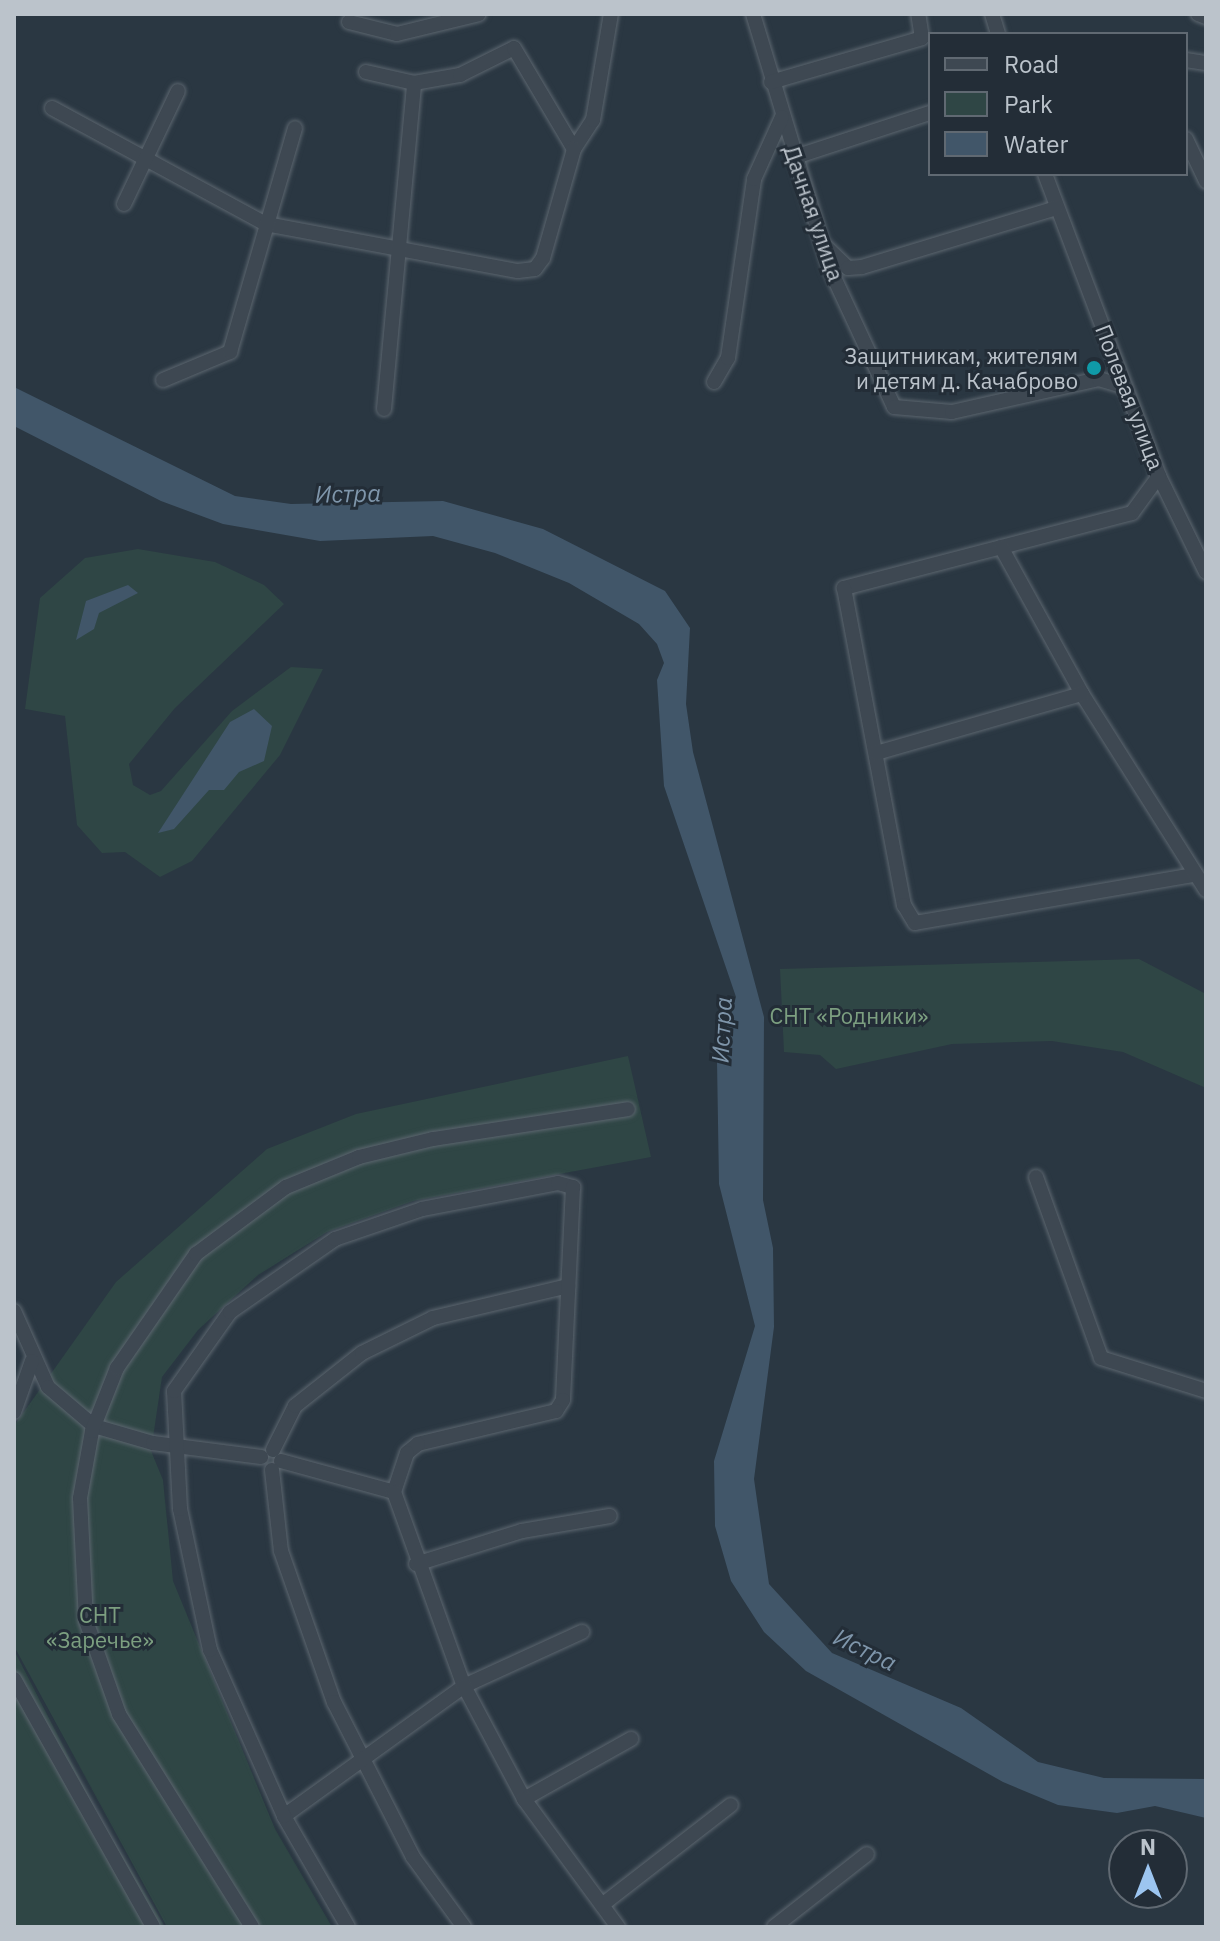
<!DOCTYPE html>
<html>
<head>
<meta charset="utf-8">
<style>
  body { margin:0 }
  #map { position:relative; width:1220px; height:1941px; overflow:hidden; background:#2a3742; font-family:"IBM Plex Sans",sans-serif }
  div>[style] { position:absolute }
  .green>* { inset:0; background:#2f4645 }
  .water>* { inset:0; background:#415669 }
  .roads { filter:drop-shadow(0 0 2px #5c666f) drop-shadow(0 0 2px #5c666f) }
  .minor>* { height:14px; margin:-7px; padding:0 7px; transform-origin:7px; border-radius:7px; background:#3e4852 }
  .dots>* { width:22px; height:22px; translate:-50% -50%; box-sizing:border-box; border:4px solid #232d37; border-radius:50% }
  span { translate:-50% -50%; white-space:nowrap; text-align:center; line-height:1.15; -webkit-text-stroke:6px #232d37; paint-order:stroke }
  .street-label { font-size:22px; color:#bbc3cb }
  .poi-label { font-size:22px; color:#bbc3cb }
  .right { translate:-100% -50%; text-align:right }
  .park-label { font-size:22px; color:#7c9f80 }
  .water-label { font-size:24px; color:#7f96ab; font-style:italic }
  .frame { position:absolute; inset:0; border:16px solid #bbc3cb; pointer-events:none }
  .legend { position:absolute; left:928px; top:32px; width:260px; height:144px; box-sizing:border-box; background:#232d37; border:2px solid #606972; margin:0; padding:10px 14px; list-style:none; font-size:24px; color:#bbc3cb }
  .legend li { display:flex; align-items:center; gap:16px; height:40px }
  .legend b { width:40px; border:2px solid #606972 }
  .north { position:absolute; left:1108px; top:1829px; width:80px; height:80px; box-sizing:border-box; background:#232d37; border:2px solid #606972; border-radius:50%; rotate:0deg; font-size:22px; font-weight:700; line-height:32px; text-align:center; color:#bbc3cb }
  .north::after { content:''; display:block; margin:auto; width:28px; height:36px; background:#9cc5f0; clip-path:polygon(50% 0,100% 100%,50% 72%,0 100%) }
</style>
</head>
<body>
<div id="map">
  <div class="green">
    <i style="clip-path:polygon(138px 549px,215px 562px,264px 585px,284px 604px,175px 708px,129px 764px,133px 785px,150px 795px,161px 791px,232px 711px,291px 667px,323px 669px,280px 755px,192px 861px,160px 877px,125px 852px,102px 853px,77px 825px,65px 716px,25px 709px,40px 598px,85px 558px)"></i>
    <i style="clip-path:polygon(1139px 959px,1206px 994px,1206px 1088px,1123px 1052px,1052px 1041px,952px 1044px,836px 1069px,820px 1055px,784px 1052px,780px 969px)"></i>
    <i style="clip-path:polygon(628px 1056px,651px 1157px,413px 1201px,327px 1232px,258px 1275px,198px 1330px,162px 1377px,151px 1451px,163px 1480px,173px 1581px,275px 1829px,332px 1927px,167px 1927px,14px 1646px,16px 1423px,116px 1282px,267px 1149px,356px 1114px)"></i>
    <i style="clip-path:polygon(14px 1650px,99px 1816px,165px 1927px,14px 1927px)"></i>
  </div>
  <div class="water">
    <i style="clip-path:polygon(14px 387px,235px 496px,291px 504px,443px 501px,543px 529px,665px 591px,690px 628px,686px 704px,693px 752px,764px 1017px,763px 1200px,773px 1248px,774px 1327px,754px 1479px,769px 1584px,832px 1653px,961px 1708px,1038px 1762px,1104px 1778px,1206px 1779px,1206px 1818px,1155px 1806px,1117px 1813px,1058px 1805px,1003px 1782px,806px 1671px,764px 1632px,731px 1581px,715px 1526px,714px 1461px,755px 1326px,719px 1184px,717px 1061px,736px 997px,664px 786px,657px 680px,664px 663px,657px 644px,639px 624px,569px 583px,495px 553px,433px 536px,320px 541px,223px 524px,161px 501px,14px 426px)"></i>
    <i style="clip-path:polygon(128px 585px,138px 593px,99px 613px,94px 629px,76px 640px,86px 601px)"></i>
    <i style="clip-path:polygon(254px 709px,272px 726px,264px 761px,239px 772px,224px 790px,209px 790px,174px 829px,158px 833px,230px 722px)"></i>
  </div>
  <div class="roads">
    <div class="minor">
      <i style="left:753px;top:14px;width:266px;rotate:73.2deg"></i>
      <i style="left:830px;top:269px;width:152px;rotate:65.1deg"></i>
      <i style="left:894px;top:407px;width:58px;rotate:4.9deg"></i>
      <i style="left:952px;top:412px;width:151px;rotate:-12.7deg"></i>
      <i style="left:1099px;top:379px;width:27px;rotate:17deg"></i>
      <i style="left:992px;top:14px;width:21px;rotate:73deg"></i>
      <i style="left:1198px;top:14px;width:9px;rotate:21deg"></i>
      <i style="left:349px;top:22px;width:49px;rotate:14deg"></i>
      <i style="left:397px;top:34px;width:84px;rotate:-13.7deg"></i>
      <i style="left:1186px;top:60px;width:20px;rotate:9deg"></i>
      <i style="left:366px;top:72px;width:49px;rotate:12.9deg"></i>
      <i style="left:414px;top:83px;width:47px;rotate:-9.9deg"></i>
      <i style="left:460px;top:75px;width:60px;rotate:-26.6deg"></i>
      <i style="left:514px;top:48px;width:117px;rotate:59.3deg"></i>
      <i style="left:574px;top:149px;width:35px;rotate:-57deg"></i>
      <i style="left:593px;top:120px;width:108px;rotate:-80.4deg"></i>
      <i style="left:771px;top:82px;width:157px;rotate:-16.2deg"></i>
      <i style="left:922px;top:38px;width:24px;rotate:-99deg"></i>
      <i style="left:52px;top:108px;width:243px;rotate:28.5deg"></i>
      <i style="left:266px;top:224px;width:256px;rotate:10.6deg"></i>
      <i style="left:518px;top:271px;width:17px;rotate:-7deg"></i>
      <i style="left:535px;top:269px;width:14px;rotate:-54deg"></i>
      <i style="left:543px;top:258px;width:113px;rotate:-74.1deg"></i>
      <i style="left:1186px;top:139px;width:47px;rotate:64.5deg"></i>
      <i style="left:795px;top:157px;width:142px;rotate:-18.1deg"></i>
      <i style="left:1045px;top:174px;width:323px;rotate:69.3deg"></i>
      <i style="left:1159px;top:476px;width:107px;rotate:63.9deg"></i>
      <i style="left:124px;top:204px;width:125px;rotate:-64.5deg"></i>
      <i style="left:822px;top:243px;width:36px;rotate:44deg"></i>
      <i style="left:848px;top:268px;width:14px;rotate:-4deg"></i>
      <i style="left:862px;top:267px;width:203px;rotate:-16.9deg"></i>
      <i style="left:163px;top:380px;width:73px;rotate:-22.7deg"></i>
      <i style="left:230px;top:352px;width:233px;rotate:-73.8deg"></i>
      <i style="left:714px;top:382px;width:28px;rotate:-60deg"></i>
      <i style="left:728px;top:358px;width:181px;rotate:-81.7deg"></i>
      <i style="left:754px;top:179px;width:68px;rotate:-65.7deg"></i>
      <i style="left:384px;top:409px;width:327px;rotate:-84.7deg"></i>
      <i style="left:1159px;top:476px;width:46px;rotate:126.1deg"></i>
      <i style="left:1132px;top:513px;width:298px;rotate:165.4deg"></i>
      <i style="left:844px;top:588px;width:323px;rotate:79.3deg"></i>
      <i style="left:904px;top:905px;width:21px;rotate:59deg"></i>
      <i style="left:915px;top:923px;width:282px;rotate:-9.8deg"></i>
      <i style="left:1001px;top:547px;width:168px;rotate:61.1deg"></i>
      <i style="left:1082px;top:694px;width:232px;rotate:57.7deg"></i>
      <i style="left:876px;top:753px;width:214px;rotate:-16deg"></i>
      <i style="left:1036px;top:1177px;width:192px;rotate:70.2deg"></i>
      <i style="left:1101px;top:1358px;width:110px;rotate:17.4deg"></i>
      <i style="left:14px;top:1311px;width:83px;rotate:65.9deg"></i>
      <i style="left:48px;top:1387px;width:60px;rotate:40.3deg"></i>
      <i style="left:94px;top:1426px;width:61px;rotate:16.1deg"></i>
      <i style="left:153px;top:1443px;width:109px;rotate:7.4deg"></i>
      <i style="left:14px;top:1412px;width:54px;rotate:-70.6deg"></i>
      <i style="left:273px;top:1450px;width:49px;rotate:-63.4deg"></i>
      <i style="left:295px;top:1406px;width:85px;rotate:-38.3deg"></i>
      <i style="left:362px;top:1353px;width:79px;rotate:-26.2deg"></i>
      <i style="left:433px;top:1318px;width:139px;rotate:-13.3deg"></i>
      <i style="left:281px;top:1461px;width:117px;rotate:15.3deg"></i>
      <i style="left:272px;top:1470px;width:81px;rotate:83.7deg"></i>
      <i style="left:281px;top:1551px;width:160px;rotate:70.7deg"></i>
      <i style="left:334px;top:1702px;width:174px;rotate:63deg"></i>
      <i style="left:413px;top:1857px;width:87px;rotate:53.9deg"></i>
      <i style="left:416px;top:1564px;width:111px;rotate:-17.3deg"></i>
      <i style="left:522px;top:1531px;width:89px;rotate:-9.7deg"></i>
      <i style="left:14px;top:1679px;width:284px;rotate:60.7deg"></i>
      <i style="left:524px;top:1799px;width:123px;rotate:-29.3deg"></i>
      <i style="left:284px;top:1816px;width:222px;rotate:-35.8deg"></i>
      <i style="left:464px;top:1686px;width:130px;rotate:-24.6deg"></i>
      <i style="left:602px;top:1905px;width:163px;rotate:-37.8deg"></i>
      <i style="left:252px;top:1927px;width:251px;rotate:-122deg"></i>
      <i style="left:119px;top:1714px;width:99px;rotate:-109.5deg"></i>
      <i style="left:86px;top:1621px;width:123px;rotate:-92.8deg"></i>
      <i style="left:80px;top:1498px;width:68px;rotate:-79.8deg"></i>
      <i style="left:92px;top:1431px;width:68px;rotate:-68.4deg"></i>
      <i style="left:117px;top:1368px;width:139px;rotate:-55.3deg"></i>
      <i style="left:196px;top:1254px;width:112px;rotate:-36.7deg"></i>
      <i style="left:286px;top:1187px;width:79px;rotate:-22.3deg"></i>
      <i style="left:359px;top:1157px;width:76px;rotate:-13.7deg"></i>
      <i style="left:433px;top:1139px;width:197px;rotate:-8.7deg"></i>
      <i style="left:348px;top:1927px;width:128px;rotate:-120deg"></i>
      <i style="left:284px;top:1816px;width:182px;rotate:-114deg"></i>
      <i style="left:210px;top:1650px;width:144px;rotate:-102deg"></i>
      <i style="left:180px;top:1509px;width:118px;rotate:-92.9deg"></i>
      <i style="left:174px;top:1391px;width:97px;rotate:-54.7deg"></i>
      <i style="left:230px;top:1312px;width:128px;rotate:-34.8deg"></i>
      <i style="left:335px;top:1239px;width:92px;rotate:-19deg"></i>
      <i style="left:422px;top:1209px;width:138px;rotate:-10.8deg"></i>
      <i style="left:558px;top:1183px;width:16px;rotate:15deg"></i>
      <i style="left:573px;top:1187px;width:213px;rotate:92.7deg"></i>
      <i style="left:563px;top:1400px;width:13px;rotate:122deg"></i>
      <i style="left:556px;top:1411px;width:142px;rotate:166.6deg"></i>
      <i style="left:418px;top:1444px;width:14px;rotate:141deg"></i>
      <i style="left:407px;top:1453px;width:41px;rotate:108.4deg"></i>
      <i style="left:394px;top:1492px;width:206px;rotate:70.2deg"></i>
      <i style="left:464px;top:1686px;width:128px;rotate:62deg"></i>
      <i style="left:524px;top:1799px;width:159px;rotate:53.7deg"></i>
      <i style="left:774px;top:1927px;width:118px;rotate:-38.1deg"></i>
    </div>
  </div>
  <div class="dots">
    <i style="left:1094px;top:368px;background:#0f9aa8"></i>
  </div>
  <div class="street-label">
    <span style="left:814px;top:213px;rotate:71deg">Дачная улица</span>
    <span style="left:1130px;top:397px;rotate:69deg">Полевая улица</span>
  </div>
  <div class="poi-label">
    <span class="right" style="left:1078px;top:368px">Защитникам, жителям<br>и детям д. Качаброво</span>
  </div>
  <div class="park-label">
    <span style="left:849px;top:1016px">СНТ «Родники»</span>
    <span style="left:100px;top:1627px">СНТ<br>«Заречье»</span>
  </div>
  <div class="water-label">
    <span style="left:348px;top:494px;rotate:-1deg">Истра</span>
    <span style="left:722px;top:1030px;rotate:-87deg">Истра</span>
    <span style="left:865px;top:1650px;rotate:26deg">Истра</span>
  </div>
  <div class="frame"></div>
  <ul class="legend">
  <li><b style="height:10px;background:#3e4852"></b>Road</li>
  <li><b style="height:22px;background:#2f4645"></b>Park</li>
  <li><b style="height:22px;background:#415669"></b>Water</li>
  </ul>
  <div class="north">N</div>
</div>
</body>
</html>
